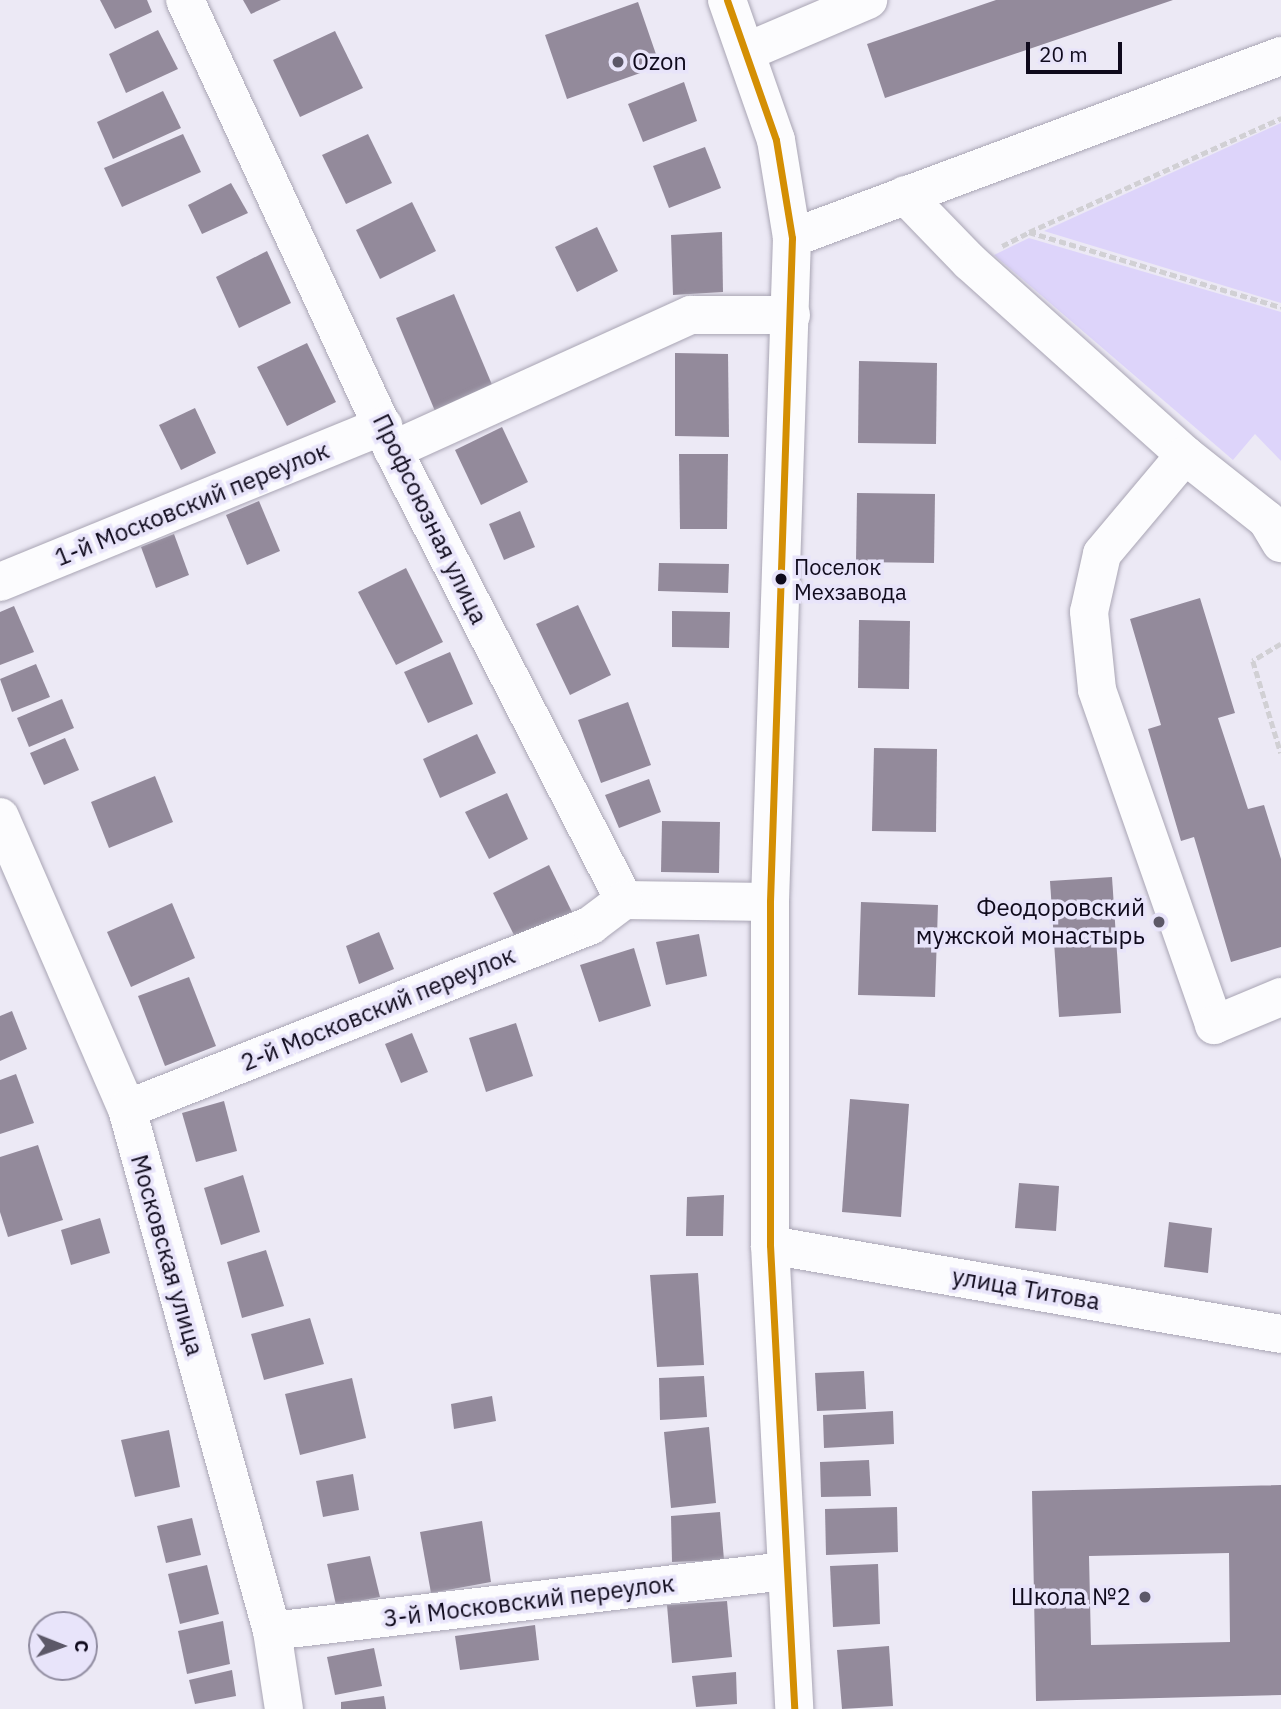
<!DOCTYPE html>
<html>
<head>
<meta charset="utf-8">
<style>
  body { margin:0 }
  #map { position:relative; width:1281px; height:1709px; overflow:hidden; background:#ece9f5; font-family:"IBM Plex Sans",sans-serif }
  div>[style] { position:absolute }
  .green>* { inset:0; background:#ddd4fa }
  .building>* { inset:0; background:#938a9b }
  .path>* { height:4.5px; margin-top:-2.25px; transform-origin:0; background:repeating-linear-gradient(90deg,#d1d0d4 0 7px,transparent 0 10.5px) }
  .roads { filter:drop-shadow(0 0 2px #a9a5b4) drop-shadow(0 0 2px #a9a5b4) }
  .minor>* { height:38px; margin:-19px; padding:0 19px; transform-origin:19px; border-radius:19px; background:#fcfcfe }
  .bus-1>* { height:7px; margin:-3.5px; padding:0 3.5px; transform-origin:3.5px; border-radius:3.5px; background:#d48f04 }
  .dots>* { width:19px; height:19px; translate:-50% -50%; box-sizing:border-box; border:4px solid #e8e4fa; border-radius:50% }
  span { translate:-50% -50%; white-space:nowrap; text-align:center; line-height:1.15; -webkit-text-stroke:7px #e8e4fa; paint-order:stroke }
  .bus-label { font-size:22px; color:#0f0a1c }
  .left { translate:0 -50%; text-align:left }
  .poi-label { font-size:24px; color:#0f0a1c }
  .right { translate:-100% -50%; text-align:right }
  .street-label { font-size:24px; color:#0f0a1c }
  .north { position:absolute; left:28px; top:1611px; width:70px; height:70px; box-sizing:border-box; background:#e8e4fa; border:2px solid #918da1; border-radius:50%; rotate:91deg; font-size:19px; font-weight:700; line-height:28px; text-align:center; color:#0f0a1c }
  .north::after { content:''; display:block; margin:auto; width:24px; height:32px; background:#5c5868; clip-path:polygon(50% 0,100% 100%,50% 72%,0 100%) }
  .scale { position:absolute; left:1026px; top:42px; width:96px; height:32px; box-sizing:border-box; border:4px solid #0f0a1c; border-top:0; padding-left:9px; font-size:21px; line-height:24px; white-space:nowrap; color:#0f0a1c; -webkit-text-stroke:5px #e8e4fa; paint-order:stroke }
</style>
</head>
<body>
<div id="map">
  <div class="green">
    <i style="clip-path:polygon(1281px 123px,1281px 303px,1044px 231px)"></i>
    <i style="clip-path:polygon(1029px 238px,1281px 312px,1281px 461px,1255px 434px,1233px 460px,994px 255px)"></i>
  </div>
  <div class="building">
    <i style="clip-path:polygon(100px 0,147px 0,152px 12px,115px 29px)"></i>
    <i style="clip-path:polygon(243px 0,281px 0,251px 14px)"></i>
    <i style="clip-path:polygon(996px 0,1173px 0,885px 98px,867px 44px)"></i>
    <i style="clip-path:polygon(638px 2px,660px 66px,567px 99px,545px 35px)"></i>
    <i style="clip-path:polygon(158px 30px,178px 69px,126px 93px,109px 54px)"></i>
    <i style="clip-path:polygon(335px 31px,363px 88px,300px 117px,273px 60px)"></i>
    <i style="clip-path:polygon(684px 82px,697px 121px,643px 142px,628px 104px)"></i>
    <i style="clip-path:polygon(163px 91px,181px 128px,113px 159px,97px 122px)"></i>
    <i style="clip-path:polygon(183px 134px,201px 172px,122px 207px,104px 168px)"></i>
    <i style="clip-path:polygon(368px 134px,392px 183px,346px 204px,322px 155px)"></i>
    <i style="clip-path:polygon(705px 147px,721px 188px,669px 208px,653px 166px)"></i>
    <i style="clip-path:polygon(231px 183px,248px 213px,202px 234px,188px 205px)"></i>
    <i style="clip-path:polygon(412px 202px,436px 251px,380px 279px,356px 230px)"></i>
    <i style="clip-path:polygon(597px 227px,618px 271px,577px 292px,555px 247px)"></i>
    <i style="clip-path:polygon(722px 232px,723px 292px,673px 295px,671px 235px)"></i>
    <i style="clip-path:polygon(267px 251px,291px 303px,239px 328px,216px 277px)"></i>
    <i style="clip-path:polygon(454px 294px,493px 387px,435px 411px,396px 318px)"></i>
    <i style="clip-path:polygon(307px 343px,336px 402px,287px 426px,257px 367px)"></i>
    <i style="clip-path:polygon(675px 353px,728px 354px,729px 437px,675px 436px)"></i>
    <i style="clip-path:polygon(859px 361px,937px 363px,936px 444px,858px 443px)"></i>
    <i style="clip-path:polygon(195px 408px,216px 453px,181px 470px,159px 425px)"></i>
    <i style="clip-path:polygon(502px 427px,528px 482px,481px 505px,455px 450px)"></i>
    <i style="clip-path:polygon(679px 454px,728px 454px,727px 529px,680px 529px)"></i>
    <i style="clip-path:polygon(857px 493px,935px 494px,934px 563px,856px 562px)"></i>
    <i style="clip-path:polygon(259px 501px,280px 551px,247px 565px,226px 515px)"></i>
    <i style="clip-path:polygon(520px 511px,535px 547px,504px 560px,489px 524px)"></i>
    <i style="clip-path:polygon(174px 534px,189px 575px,156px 588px,141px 547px)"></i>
    <i style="clip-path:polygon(659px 563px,729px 564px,728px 593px,658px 591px)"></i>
    <i style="clip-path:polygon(406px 568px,443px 642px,396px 665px,358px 592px)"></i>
    <i style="clip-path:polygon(1200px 598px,1235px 713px,1218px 718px,1248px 809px,1264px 805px,1281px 859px,1281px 947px,1231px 962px,1194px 837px,1181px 841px,1148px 729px,1161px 725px,1130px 619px)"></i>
    <i style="clip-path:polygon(578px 605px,611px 675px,570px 695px,536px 624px)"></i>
    <i style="clip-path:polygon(14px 606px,34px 652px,0 665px,0 612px)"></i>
    <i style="clip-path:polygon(672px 611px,730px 612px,729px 648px,672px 647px)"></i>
    <i style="clip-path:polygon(859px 620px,910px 621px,909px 689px,858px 688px)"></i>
    <i style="clip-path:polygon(450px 652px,473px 704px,428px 723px,404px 672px)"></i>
    <i style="clip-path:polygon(36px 664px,50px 697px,12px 712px,0 679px)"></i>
    <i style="clip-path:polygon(62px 699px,74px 728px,29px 747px,17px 718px)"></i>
    <i style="clip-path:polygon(628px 702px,651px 765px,601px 783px,578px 720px)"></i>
    <i style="clip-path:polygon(477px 734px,496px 773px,440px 798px,423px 759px)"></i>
    <i style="clip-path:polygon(65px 738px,79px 770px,44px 785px,30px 753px)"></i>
    <i style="clip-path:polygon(874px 748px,937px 749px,936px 832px,872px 831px)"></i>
    <i style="clip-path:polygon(155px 776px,173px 822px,109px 848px,91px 802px)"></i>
    <i style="clip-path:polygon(649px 779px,661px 812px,619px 828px,605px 795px)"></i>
    <i style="clip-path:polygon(507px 793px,528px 839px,489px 859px,465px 812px)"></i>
    <i style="clip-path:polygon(662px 821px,720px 822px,719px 873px,661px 872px)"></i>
    <i style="clip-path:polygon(549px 865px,572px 912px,516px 939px,493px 893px)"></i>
    <i style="clip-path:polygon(1112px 877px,1121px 1013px,1059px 1017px,1050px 881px)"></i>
    <i style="clip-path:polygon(861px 902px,938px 905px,935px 997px,858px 995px)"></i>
    <i style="clip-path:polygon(172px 903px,195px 958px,131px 987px,107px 932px)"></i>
    <i style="clip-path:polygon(379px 932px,394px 969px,359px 984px,346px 946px)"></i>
    <i style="clip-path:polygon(699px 934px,707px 976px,666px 985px,656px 942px)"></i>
    <i style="clip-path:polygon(634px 948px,651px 1006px,599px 1022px,580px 965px)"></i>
    <i style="clip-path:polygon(189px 977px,216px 1046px,165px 1066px,138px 996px)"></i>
    <i style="clip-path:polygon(12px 1011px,27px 1049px,0 1061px,0 1016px)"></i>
    <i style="clip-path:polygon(516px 1023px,533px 1076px,486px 1092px,469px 1038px)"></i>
    <i style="clip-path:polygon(412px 1033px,428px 1072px,401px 1083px,385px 1044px)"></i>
    <i style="clip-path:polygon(16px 1074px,34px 1123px,0 1134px,0 1080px)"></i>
    <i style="clip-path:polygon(850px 1099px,909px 1104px,901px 1217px,842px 1212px)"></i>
    <i style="clip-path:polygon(224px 1101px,237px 1151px,196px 1162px,182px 1113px)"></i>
    <i style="clip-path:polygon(38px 1145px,63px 1220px,8px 1237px,0 1212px,0 1157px)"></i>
    <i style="clip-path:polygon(243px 1175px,260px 1232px,221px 1245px,204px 1188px)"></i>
    <i style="clip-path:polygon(1019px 1183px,1059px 1186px,1056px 1231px,1015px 1228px)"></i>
    <i style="clip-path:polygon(724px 1195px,723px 1236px,686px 1236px,687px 1197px)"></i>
    <i style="clip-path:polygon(100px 1218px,110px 1253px,71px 1265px,61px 1230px)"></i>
    <i style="clip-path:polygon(1169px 1222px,1212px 1228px,1208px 1273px,1164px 1267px)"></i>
    <i style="clip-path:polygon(266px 1250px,284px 1306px,242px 1318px,227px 1262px)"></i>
    <i style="clip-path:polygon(698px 1273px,704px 1365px,657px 1367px,650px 1275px)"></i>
    <i style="clip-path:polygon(310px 1318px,324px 1364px,264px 1380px,251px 1334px)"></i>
    <i style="clip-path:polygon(864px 1371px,866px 1409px,817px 1411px,815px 1373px)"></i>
    <i style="clip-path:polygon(704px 1376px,707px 1417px,660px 1420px,659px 1378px)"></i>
    <i style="clip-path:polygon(352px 1378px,366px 1438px,300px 1455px,285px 1394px)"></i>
    <i style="clip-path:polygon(492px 1396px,496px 1421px,454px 1429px,451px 1404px)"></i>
    <i style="clip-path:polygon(893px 1411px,894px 1444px,824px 1448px,823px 1415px)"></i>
    <i style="clip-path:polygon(709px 1427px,716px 1503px,671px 1508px,664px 1432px)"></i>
    <i style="clip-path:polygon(169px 1430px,180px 1487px,135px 1497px,121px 1440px)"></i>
    <i style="clip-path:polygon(869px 1460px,871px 1496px,821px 1497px,820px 1462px)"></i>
    <i style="clip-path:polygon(353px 1474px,359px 1510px,323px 1517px,316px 1481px)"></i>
    <i style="clip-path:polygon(evenodd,1281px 1485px,1281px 1695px,1036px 1701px,1032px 1491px,1281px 1485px,1229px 1553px,1230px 1642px,1091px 1645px,1089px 1556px,1229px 1553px)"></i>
    <i style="clip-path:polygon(897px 1507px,898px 1552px,826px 1555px,825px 1509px)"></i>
    <i style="clip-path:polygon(720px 1512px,724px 1560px,672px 1562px,671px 1516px)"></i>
    <i style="clip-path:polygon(192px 1518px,201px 1555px,166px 1563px,157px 1526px)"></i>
    <i style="clip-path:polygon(482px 1521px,491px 1582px,431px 1593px,420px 1532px)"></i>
    <i style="clip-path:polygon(370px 1556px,380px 1597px,336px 1605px,327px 1564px)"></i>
    <i style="clip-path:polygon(878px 1564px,880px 1624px,833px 1627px,830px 1566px)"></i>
    <i style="clip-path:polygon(207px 1565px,219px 1614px,180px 1624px,168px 1574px)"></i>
    <i style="clip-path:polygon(727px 1601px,732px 1657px,672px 1663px,667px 1605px)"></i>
    <i style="clip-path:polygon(223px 1621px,230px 1664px,187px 1674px,178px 1631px)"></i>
    <i style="clip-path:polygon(535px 1625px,539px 1660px,460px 1670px,455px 1636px)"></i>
    <i style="clip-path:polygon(889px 1646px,893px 1706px,842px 1709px,837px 1650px)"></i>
    <i style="clip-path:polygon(374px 1648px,382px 1686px,335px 1695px,327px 1657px)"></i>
    <i style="clip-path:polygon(232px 1670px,236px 1696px,195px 1704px,189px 1680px)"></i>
    <i style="clip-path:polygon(736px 1672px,737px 1704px,696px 1707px,692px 1676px)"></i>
    <i style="clip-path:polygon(384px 1696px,386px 1709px,341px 1709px,341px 1702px)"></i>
  </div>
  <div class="path">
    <i style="left:1029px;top:232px;width:277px;rotate:-24.3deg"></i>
    <i style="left:1002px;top:246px;width:30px;rotate:-27deg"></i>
    <i style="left:1029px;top:232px;width:263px;rotate:16.6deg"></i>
    <i style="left:1281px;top:644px;width:33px;rotate:149deg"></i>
    <i style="left:1253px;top:661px;width:96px;rotate:73.1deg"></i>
  </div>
  <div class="roads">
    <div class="minor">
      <i style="left:185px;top:0;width:496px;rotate:65.2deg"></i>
      <i style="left:393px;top:450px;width:506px;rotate:62.83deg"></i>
      <i style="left:624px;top:900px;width:146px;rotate:0.8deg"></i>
      <i style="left:727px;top:0;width:148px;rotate:70.7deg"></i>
      <i style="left:776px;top:140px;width:99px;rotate:80.7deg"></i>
      <i style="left:792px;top:238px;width:664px;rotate:91.9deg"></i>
      <i style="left:770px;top:902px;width:343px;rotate:90deg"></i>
      <i style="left:770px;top:1245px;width:465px;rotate:87deg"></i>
      <i style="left:746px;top:52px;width:133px;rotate:-23.1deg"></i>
      <i style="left:905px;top:195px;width:93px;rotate:45.9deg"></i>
      <i style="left:970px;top:262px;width:289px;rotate:41.9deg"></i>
      <i style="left:1185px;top:455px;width:105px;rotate:38.4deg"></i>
      <i style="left:1267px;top:520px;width:27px;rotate:59deg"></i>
      <i style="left:792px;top:238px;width:522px;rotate:-20.41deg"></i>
      <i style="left:393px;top:450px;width:327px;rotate:-24.4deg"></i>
      <i style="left:691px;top:315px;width:100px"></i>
      <i style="left:1185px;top:455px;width:129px;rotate:130deg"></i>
      <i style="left:1102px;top:554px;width:59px;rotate:102.6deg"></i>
      <i style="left:1089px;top:612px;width:78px;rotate:84.1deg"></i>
      <i style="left:1097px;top:690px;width:355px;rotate:70.7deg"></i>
      <i style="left:1214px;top:1025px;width:73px;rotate:-22.7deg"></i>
      <i style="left:0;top:582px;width:414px;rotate:-22.2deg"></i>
      <i style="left:0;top:817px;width:318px;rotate:66.5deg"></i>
      <i style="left:127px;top:1109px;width:542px;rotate:74.48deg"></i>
      <i style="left:272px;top:1631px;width:79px;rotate:81.3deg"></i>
      <i style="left:127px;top:1109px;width:499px;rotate:-21.6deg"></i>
      <i style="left:591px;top:925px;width:41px;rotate:-37.1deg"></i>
      <i style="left:770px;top:1245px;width:519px;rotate:9.88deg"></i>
      <i style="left:272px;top:1631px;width:517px;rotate:-6.66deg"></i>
    </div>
  </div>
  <div class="bus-1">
    <i style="left:727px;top:0;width:148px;rotate:70.7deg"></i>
    <i style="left:776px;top:140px;width:99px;rotate:80.7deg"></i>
    <i style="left:792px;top:238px;width:664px;rotate:91.9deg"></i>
    <i style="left:770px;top:902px;width:343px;rotate:90deg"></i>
    <i style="left:770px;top:1245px;width:465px;rotate:87deg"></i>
  </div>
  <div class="dots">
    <i style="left:618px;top:62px;background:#5c5868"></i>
    <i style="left:781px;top:579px;background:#0f0a1c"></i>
    <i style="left:1159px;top:922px;background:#5c5868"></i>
    <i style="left:1145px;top:1597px;background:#5c5868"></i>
  </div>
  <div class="bus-label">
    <span class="left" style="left:794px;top:579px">Поселок<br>Мехзавода</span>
  </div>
  <div class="poi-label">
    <span class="left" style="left:632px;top:62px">Ozon</span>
    <span class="right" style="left:1145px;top:922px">Феодоровский<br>мужской монастырь</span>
    <span class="right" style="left:1131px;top:1597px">Школа №2</span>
  </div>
  <div class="street-label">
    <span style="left:192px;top:504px;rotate:-22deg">1-й Московский переулок</span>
    <span style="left:430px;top:519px;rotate:64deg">Профсоюзная улица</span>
    <span style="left:378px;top:1009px;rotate:-22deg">2-й Московский переулок</span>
    <span style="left:167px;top:1255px;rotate:74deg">Московская улица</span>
    <span style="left:1026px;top:1289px;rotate:10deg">улица Титова</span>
    <span style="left:529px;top:1601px;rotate:-7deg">3-й Московский переулок</span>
  </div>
  <div class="north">С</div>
  <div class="scale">20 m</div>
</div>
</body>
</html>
